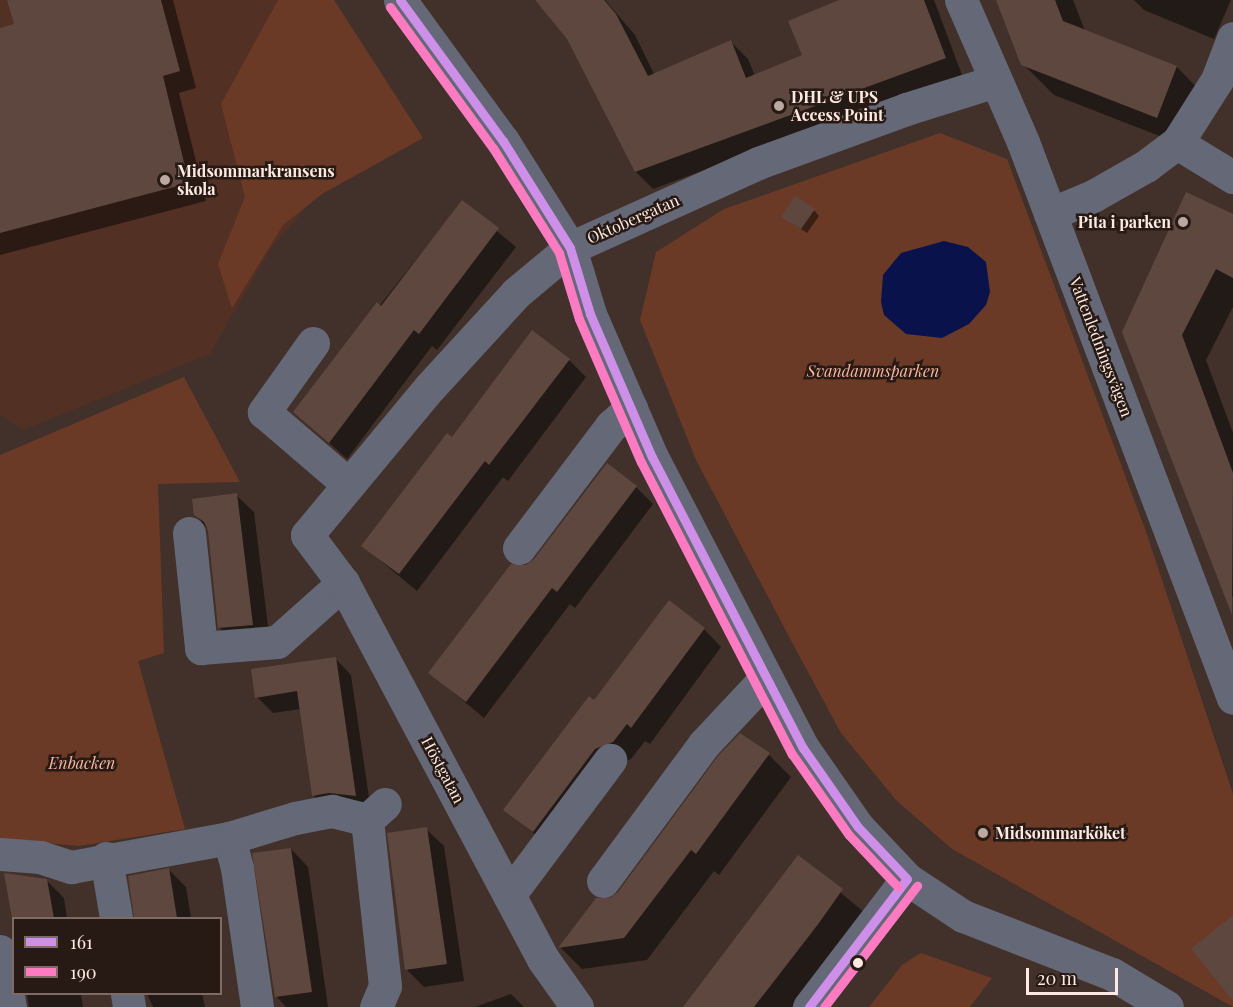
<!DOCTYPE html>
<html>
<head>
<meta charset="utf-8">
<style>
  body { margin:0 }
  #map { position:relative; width:1233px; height:1007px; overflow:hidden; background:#41312a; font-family:"Playfair Display",serif }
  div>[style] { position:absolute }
  .built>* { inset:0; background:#523124 }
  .green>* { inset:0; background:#6b3a27 }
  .water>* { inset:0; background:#09124a }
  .shadow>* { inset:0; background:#0007 }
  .building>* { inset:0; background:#5e473e }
  .minor>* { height:33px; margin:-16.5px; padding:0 16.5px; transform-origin:16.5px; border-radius:16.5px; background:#656876 }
  .bus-1>* { height:9px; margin:-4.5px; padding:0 4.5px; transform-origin:4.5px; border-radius:4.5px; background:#ce8fe9 }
  .bus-2>* { height:9px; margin:-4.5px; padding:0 4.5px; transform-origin:4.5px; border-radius:4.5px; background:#fe7ac1 }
  .dots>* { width:16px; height:16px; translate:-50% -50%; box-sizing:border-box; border:3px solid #271914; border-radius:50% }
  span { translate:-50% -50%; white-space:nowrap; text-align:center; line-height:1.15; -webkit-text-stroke:5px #271914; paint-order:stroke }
  .poi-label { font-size:16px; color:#fde9e1; font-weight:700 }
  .left { translate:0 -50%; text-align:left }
  .right { translate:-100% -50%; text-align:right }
  .street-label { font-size:16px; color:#fde9e1 }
  .park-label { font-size:16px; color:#fab79d; font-style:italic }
  .legend { position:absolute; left:12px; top:917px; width:210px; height:78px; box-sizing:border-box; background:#271914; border:2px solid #7d6c66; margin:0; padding:8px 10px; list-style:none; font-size:18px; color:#fde9e1 }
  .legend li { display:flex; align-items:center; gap:12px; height:30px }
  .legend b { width:30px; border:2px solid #7d6c66 }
  .scale { position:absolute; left:1026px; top:968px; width:92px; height:27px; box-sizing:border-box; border:3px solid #fde9e1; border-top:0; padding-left:8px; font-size:18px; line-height:21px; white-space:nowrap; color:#fde9e1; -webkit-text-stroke:4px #271914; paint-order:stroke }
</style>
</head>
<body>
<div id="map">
  <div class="built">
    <i style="clip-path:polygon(0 0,315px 0,390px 112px,271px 248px,210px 354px,23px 430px,0 415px)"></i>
  </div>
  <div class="green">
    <i style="clip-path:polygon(278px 0,334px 0,423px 138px,322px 194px,283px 225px,232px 308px,218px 264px,245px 197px,221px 104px)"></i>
    <i style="clip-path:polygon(940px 133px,1007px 159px,1145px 529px,1233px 794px,1233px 1007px,952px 849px,896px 800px,841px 733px,795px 648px,696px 460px,640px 320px,656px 252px,724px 209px)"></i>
    <i style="clip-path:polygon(184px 377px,240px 482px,158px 484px,164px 653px,138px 661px,185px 829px,79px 846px,0 839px,0 455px)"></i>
    <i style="clip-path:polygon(921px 953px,992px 978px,970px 1007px,869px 1007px,902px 965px)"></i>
  </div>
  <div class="water">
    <i style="clip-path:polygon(944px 241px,968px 247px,986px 262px,990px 292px,986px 305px,969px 324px,942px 338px,906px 334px,884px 315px,881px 302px,883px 275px,901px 253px)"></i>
  </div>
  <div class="shadow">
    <i style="clip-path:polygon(9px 0,173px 0,196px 88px,179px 93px,206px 201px,0 255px,0 29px,16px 25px)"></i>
    <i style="clip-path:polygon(535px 0,605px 0,635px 35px,654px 74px,731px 42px,748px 59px,755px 76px,804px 55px,842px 0,934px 0,962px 75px,653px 189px,636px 172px,568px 38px)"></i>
    <i style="clip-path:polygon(998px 0,1073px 0,1085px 31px,1177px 67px,1207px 98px,1188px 147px,1054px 95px,1023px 64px)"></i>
    <i style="clip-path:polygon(1134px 0,1231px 0,1214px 39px,1144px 10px)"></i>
    <i style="clip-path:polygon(462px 202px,516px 247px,437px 350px,432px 346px,347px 459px,295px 412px)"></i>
    <i style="clip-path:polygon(814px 210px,819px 216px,807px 233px,783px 217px)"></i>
    <i style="clip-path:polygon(1233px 216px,1233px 307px,1206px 360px,1233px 433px,1233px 597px,1222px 586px,1123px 332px)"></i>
    <i style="clip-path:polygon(569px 360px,586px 377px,508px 481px,503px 477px,417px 591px,363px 546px,452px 439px)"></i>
    <i style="clip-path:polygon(636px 487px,653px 504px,575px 608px,570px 604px,484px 718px,430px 673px,526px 567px)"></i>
    <i style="clip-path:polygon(236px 495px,254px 512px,270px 642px,237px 645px,219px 627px,209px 531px,196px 515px)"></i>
    <i style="clip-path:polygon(704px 629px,721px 647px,650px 744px,645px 741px,631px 759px,612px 766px,551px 848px,505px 809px)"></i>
    <i style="clip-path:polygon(335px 658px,351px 675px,371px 811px,329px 811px,313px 795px,301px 709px,273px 713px,257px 697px)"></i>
    <i style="clip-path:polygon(769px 755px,791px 777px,719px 875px,714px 871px,647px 960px,582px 969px,560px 947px)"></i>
    <i style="clip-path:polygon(426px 829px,444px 846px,464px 981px,424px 987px,407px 970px)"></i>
    <i style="clip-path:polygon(291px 849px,308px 867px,328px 1007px,286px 1007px,276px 996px)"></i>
    <i style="clip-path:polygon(798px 857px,865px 913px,792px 1007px,685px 1007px)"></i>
    <i style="clip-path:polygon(169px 870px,186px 887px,191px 918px,136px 918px,130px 877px)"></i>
    <i style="clip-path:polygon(6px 875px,46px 880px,64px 898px,67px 918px,14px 919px)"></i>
    <i style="clip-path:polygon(27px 994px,81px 994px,83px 1007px,29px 1007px)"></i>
    <i style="clip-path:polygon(147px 994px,202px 994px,205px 1007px,153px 1007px)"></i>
    <i style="clip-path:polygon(511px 994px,524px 1007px,475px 1007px)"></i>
  </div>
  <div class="building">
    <i style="clip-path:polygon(7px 0,161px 0,180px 71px,163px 76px,189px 183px,0 233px,0 28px,14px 24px)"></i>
    <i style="clip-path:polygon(535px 0,604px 0,616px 14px,648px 76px,731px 40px,746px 78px,802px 55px,788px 21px,839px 0,924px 0,946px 58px,635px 172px,567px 39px)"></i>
    <i style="clip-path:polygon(996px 0,1055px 0,1063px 21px,1177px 66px,1157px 118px,1021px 65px)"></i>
    <i style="clip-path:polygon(1186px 192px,1233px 214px,1233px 278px,1216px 269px,1182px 335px,1233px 473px,1232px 615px,1122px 332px)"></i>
    <i style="clip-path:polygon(795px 196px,815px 209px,801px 229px,781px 217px)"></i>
    <i style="clip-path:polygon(462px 200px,499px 228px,419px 334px,414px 330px,329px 443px,293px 412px,377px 302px,381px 306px)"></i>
    <i style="clip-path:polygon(532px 330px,570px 359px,489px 465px,485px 461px,399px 574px,361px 546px,447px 433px,452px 437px)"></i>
    <i style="clip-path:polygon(607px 463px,637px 486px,557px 592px,552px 588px,466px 702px,428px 673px,511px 564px,526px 565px,534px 559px)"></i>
    <i style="clip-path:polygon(237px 493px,253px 625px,218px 628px,208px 531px,204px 522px,194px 515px,192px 499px)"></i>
    <i style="clip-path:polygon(669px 600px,705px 628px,631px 728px,627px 724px,613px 742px,595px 749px,533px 832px,503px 810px,589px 696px,594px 700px)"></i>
    <i style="clip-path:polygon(336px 657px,356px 796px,329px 793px,312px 796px,297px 691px,255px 698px,251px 669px)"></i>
    <i style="clip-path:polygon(740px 733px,770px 753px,696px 854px,691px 850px,624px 938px,558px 948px,596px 898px,610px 898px,618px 892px,718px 756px)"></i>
    <i style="clip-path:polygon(427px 827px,447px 964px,405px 970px,387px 833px)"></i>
    <i style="clip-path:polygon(291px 848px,312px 992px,275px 997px,252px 853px)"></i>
    <i style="clip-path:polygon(798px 855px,843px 889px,819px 923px,754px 1007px,683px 1007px)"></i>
    <i style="clip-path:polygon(169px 868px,177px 918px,134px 918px,128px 876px)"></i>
    <i style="clip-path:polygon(4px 873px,47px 879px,54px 918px,12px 918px)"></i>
    <i style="clip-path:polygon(1233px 915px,1233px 1001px,1191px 949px)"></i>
  </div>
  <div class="minor">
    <i style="left:400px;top:0;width:175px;rotate:53.9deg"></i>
    <i style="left:503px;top:141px;width:126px;rotate:57.9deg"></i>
    <i style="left:570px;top:248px;width:69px;rotate:73.1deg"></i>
    <i style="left:590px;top:314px;width:156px;rotate:66.6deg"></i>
    <i style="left:652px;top:457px;width:328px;rotate:62.6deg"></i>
    <i style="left:803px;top:748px;width:96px;rotate:55.2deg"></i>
    <i style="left:858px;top:827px;width:71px;rotate:46.7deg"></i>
    <i style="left:907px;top:879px;width:67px;rotate:33.5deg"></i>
    <i style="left:963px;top:916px;width:160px;rotate:21.3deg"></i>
    <i style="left:1112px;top:974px;width:64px;rotate:31deg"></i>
    <i style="left:961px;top:0;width:155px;rotate:66.4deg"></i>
    <i style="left:1023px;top:142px;width:594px;rotate:69.31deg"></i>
    <i style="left:1177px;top:143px;width:66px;rotate:31.3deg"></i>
    <i style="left:1050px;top:214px;width:47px;rotate:-22.7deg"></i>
    <i style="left:1093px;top:196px;width:61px;rotate:-29.5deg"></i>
    <i style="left:1146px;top:166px;width:39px;rotate:-37deg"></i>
    <i style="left:1177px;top:143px;width:75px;rotate:-57.6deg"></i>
    <i style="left:1217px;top:80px;width:45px;rotate:-69.1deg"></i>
    <i style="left:313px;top:343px;width:85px;rotate:125.4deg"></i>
    <i style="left:264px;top:412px;width:111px;rotate:40.6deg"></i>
    <i style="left:189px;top:533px;width:116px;rotate:84deg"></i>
    <i style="left:201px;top:648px;width:76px;rotate:-4.5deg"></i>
    <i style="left:277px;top:642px;width:89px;rotate:-41.8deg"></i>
    <i style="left:519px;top:548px;width:153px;rotate:-53deg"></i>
    <i style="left:611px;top:426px;width:27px;rotate:-42deg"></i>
    <i style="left:367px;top:820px;width:167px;rotate:83.8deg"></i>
    <i style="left:385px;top:986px;width:23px;rotate:113deg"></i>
    <i style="left:229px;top:838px;width:31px;rotate:75deg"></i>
    <i style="left:237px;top:868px;width:140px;rotate:81.8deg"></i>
    <i style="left:0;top:854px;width:40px;rotate:4.3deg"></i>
    <i style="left:40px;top:857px;width:33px;rotate:18deg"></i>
    <i style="left:71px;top:867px;width:161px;rotate:-10.4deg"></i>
    <i style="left:229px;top:838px;width:69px;rotate:-16.9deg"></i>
    <i style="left:295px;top:818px;width:38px;rotate:-11deg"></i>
    <i style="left:332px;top:811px;width:36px;rotate:14deg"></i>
    <i style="left:367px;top:820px;width:24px;rotate:-42deg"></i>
    <i style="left:106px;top:858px;width:61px;rotate:80.5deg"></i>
    <i style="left:603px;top:881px;width:170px;rotate:-53.6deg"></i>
    <i style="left:704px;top:744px;width:91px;rotate:-46.8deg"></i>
    <i style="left:509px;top:895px;width:169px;rotate:-53.2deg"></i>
    <i style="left:0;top:951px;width:57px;rotate:79.9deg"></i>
    <i style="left:127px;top:994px;width:13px;rotate:81deg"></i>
    <i style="left:577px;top:1007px;width:59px;rotate:-125.3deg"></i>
    <i style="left:543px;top:959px;width:426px;rotate:-118deg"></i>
    <i style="left:343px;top:583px;width:60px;rotate:-126.9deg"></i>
    <i style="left:307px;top:535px;width:192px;rotate:-50.3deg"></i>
    <i style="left:430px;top:387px;width:127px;rotate:-47.5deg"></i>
    <i style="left:516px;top:293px;width:70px;rotate:-39.8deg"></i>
    <i style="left:570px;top:248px;width:206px;rotate:-24.3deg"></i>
    <i style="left:758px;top:163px;width:158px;rotate:-20deg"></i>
    <i style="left:906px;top:109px;width:94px;rotate:-17.3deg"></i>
    <i style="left:809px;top:1007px;width:161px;rotate:-52.6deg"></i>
  </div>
  <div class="bus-1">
    <i style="left:400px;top:0;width:175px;rotate:53.9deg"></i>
    <i style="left:503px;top:141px;width:126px;rotate:57.9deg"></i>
    <i style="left:570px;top:248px;width:69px;rotate:73.1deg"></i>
    <i style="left:590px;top:314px;width:156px;rotate:66.6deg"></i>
    <i style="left:652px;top:457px;width:328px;rotate:62.6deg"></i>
    <i style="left:803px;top:748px;width:96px;rotate:55.2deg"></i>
    <i style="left:858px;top:827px;width:71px;rotate:46.7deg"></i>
    <i style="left:809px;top:1007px;width:161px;rotate:-52.6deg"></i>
  </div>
  <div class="bus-2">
    <i style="left:390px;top:7px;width:175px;rotate:53.9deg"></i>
    <i style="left:493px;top:148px;width:124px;rotate:57.8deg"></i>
    <i style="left:559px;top:253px;width:69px;rotate:73.1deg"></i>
    <i style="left:579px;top:319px;width:156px;rotate:66.6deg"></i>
    <i style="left:641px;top:462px;width:329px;rotate:62.7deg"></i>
    <i style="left:792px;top:754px;width:99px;rotate:54.9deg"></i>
    <i style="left:849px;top:835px;width:71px;rotate:46.7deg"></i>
    <i style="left:824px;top:1007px;width:153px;rotate:-52.5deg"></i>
  </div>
  <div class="dots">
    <i style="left:779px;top:106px;background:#bba9a1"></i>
    <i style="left:165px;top:180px;background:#bba9a1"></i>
    <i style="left:1183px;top:222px;background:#bba9a1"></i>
    <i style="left:983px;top:833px;background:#bba9a1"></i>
    <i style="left:858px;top:963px;background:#fde9e1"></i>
  </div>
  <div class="poi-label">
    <span class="left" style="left:791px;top:106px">DHL &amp; UPS<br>Access Point</span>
    <span class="left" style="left:177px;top:180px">Midsommarkransens<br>skola</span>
    <span class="right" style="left:1171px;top:222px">Pita i parken</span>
    <span class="left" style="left:995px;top:833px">Midsommarköket</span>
  </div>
  <div class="street-label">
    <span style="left:633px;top:219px;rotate:-24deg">Oktobergatan</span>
    <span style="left:1101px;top:347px;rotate:69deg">Vattenledningsvägen</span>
    <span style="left:443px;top:770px;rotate:62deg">Höstgatan</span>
  </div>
  <div class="park-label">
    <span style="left:873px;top:371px">Svandammsparken</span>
    <span style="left:82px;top:763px">Enbacken</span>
  </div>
  <ul class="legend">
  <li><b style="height:8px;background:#ce8fe9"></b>161</li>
  <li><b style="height:8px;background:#fe7ac1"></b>190</li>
  </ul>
  <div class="scale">20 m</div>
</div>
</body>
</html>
